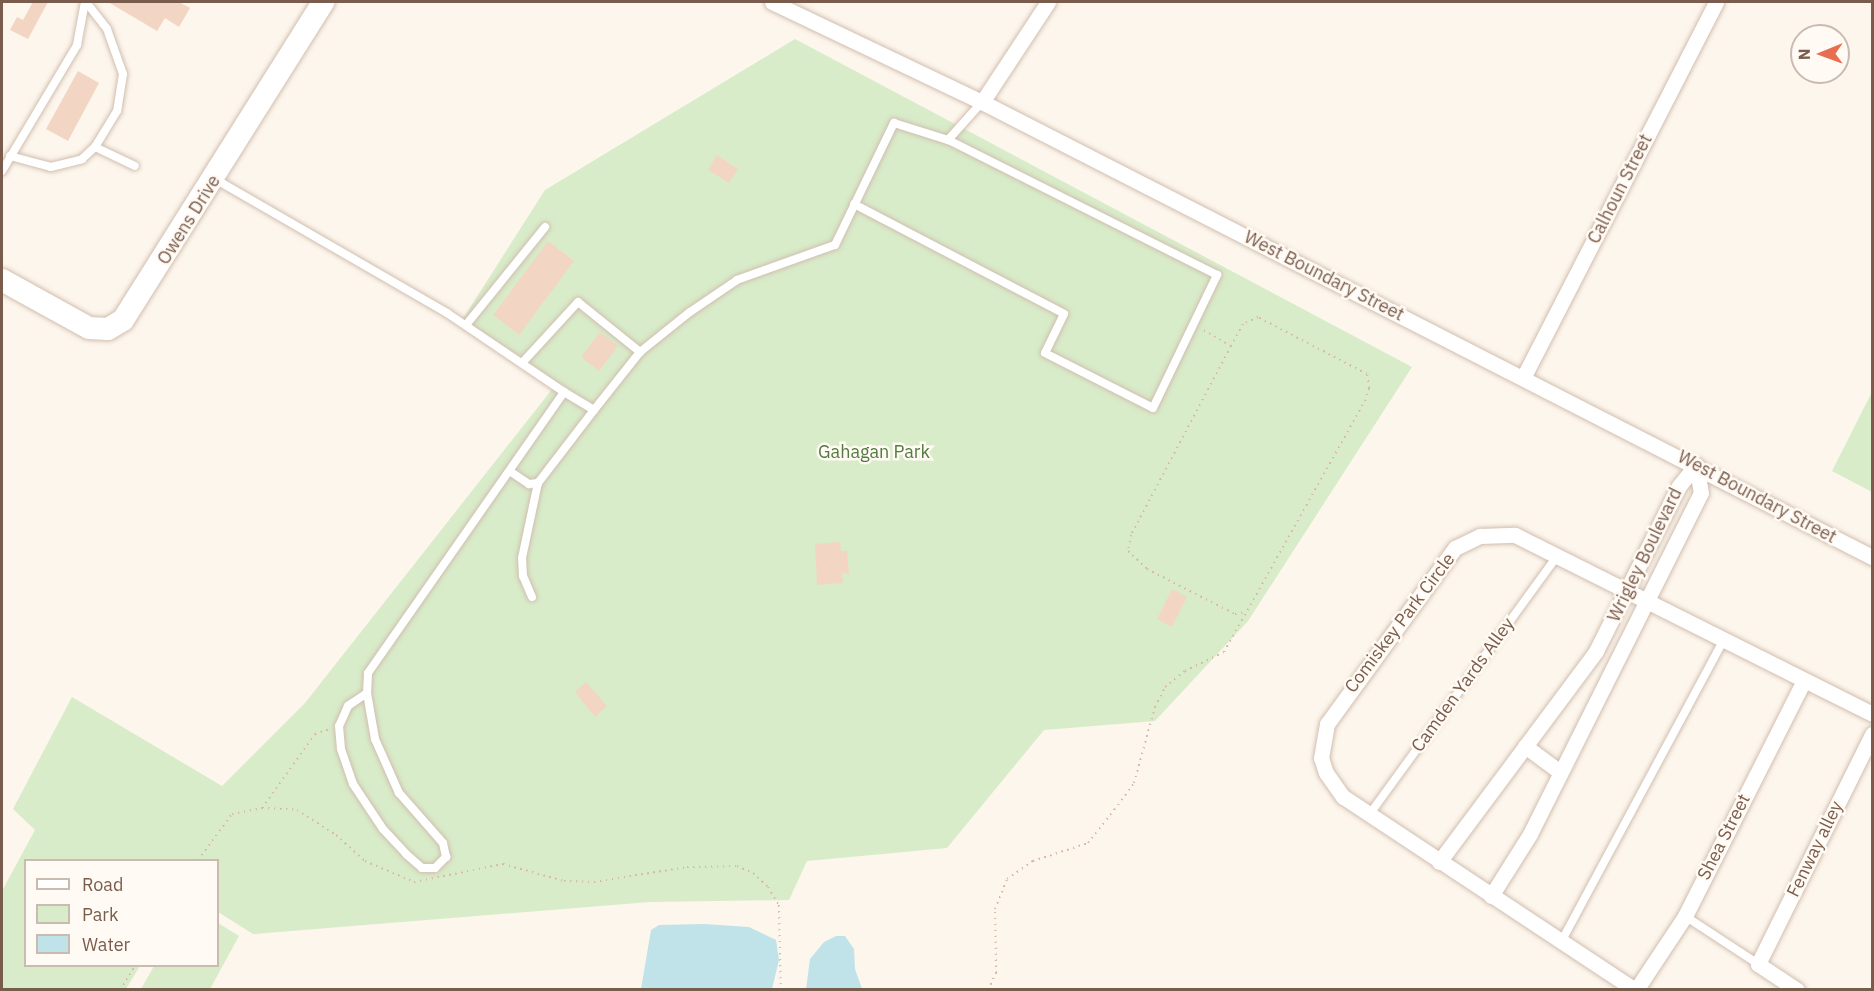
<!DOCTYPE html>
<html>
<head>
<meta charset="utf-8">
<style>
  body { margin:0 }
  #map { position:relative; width:1874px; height:991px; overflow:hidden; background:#fdf6ec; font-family:"IBM Plex Sans",sans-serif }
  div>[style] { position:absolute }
  .green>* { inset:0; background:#d8ecc9 }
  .water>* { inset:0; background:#bfe3e8 }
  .building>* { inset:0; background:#f3d5c3 }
  .path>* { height:2px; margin-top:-1px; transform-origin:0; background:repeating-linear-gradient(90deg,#d9b8a5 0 1.5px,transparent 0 6px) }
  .roads { filter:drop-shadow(0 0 2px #d1beb0) drop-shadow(0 0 2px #d1beb0) }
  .lane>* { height:8px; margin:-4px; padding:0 4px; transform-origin:4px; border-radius:4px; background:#fff }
  .street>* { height:15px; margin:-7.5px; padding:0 7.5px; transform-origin:7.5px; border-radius:7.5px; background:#fff }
  .secondary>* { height:22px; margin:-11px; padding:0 11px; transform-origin:11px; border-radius:11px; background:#fff }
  span { translate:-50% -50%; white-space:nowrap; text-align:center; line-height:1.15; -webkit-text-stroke:5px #fffaf3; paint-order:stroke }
  .street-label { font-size:18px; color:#7a5c4d }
  .park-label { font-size:18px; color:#537a41 }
  .frame { position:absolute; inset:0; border:3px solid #7a5c4d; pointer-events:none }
  .legend { position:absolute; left:24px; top:859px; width:195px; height:108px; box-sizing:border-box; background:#fffaf3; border:2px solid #cabbb1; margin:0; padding:8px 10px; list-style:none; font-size:18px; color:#7a5c4d }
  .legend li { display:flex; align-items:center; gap:12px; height:30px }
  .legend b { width:30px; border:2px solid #cabbb1 }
  .north { position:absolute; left:1790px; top:24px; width:60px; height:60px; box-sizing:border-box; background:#fffaf3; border:2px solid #cabbb1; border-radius:50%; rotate:269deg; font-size:16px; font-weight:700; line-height:24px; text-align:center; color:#7a5c4d }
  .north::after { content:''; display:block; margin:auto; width:21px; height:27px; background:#e76f51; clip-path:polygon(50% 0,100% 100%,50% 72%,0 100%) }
</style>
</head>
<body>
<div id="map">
  <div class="green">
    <i style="clip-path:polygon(795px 39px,1412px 367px,1248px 621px,1155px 721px,1044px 730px,947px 848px,807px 861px,789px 900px,650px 902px,253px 934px,218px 912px,218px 860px,26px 860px,26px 966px,140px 966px,126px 989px,2px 990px,2px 891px,35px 830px,13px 809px,72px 697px,222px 786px,305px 703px,553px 388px,459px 325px,545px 190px)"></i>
    <i style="clip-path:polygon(1872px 392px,1872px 492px,1832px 471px)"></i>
    <i style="clip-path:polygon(218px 923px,239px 936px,210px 989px,141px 989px,154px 966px,218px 966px)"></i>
  </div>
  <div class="water">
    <i style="clip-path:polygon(704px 924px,749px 927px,776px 940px,779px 960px,772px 989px,641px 989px,651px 930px,659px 925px)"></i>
    <i style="clip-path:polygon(836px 936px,845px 936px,854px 949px,855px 969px,862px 989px,806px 989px,810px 959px,824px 942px)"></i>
  </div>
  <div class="building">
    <i style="clip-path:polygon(33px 2px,48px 2px,28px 39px,10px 30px,17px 17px,23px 20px)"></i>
    <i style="clip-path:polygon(108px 2px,179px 2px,190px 8px,179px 27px,165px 18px,157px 31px)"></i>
    <i style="clip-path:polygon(78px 71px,99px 83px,68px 141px,46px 129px)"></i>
    <i style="clip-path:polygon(717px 155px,738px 169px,729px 183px,708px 170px)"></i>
    <i style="clip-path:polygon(548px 241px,574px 261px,519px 335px,493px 315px)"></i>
    <i style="clip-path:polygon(600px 332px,618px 346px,599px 371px,581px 357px)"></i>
    <i style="clip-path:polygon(840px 542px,841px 551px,847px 551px,849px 573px,842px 574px,843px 583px,817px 585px,815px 544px)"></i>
    <i style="clip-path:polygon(1172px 589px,1187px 597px,1172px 627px,1157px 619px)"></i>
    <i style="clip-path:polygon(586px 682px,607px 706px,595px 717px,575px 692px)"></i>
  </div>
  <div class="path">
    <i style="left:1231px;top:346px;width:214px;rotate:117.9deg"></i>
    <i style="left:1131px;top:535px;width:16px;rotate:101deg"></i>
    <i style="left:1128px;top:551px;width:26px;rotate:43deg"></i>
    <i style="left:1147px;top:569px;width:99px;rotate:27.1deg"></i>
    <i style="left:1235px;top:614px;width:10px;rotate:-11deg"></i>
    <i style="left:262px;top:808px;width:35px;rotate:3deg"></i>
    <i style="left:297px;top:810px;width:46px;rotate:32.7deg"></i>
    <i style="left:336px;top:835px;width:39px;rotate:42deg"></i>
    <i style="left:365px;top:861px;width:53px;rotate:23.2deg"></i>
    <i style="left:414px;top:882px;width:91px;rotate:-11.4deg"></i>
    <i style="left:503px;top:864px;width:63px;rotate:15.6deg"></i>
    <i style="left:564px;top:881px;width:30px;rotate:2deg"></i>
    <i style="left:594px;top:882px;width:94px;rotate:-9.2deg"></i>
    <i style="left:687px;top:867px;width:50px;rotate:-1.1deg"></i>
    <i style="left:737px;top:866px;width:17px;rotate:24deg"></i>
    <i style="left:753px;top:873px;width:21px;rotate:43deg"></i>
    <i style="left:768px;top:887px;width:21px;rotate:59deg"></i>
    <i style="left:779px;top:905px;width:85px;rotate:88.7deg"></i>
    <i style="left:198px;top:860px;width:57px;rotate:-53.5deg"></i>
    <i style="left:232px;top:814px;width:31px;rotate:-11deg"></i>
    <i style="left:262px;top:808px;width:91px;rotate:-54.4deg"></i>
    <i style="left:315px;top:734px;width:16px;rotate:-18deg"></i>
    <i style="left:120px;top:990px;width:28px;rotate:-58deg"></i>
    <i style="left:988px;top:990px;width:19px;rotate:-65deg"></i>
    <i style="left:996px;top:973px;width:64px;rotate:-90.9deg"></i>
    <i style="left:995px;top:909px;width:32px;rotate:-68deg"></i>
    <i style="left:1007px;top:879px;width:32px;rotate:-35deg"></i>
    <i style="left:1033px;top:861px;width:58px;rotate:-18.1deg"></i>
    <i style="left:1088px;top:843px;width:48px;rotate:-51.7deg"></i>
    <i style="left:1118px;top:805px;width:27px;rotate:-54deg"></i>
    <i style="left:1134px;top:783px;width:79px;rotate:-74.6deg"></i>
    <i style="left:1155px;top:707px;width:22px;rotate:-63deg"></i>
    <i style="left:1165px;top:687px;width:26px;rotate:-39deg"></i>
    <i style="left:1185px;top:671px;width:43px;rotate:-26deg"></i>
    <i style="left:1224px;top:652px;width:288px;rotate:-60.7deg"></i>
    <i style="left:1365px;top:401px;width:14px;rotate:-73deg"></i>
    <i style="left:1369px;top:388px;width:14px;rotate:-98deg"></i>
    <i style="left:1367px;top:374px;width:123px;rotate:-152.4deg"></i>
    <i style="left:1258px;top:317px;width:17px;rotate:155deg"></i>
    <i style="left:1243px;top:324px;width:25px;rotate:119deg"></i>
    <i style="left:1231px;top:346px;width:32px;rotate:-150deg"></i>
  </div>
  <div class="roads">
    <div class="lane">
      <i style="left:86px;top:2px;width:34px;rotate:52deg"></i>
      <i style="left:107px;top:29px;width:48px;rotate:70.4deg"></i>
      <i style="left:123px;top:74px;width:37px;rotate:99deg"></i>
      <i style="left:117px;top:111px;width:42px;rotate:121.4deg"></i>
      <i style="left:10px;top:156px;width:42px;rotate:15deg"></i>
      <i style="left:51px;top:167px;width:32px;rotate:-14deg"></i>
      <i style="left:82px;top:159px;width:18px;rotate:-43deg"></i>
      <i style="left:95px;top:147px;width:44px;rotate:25.4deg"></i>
      <i style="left:2px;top:171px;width:147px;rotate:-59.2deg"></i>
      <i style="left:77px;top:45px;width:44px;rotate:-79.5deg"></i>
      <i style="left:215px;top:179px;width:268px;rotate:30deg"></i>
      <i style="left:447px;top:313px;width:141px;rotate:34deg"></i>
      <i style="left:854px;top:204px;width:237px;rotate:27.6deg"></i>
      <i style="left:1064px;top:314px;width:43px;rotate:116deg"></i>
      <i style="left:1045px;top:353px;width:121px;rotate:27deg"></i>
      <i style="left:1153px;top:408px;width:148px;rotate:-64.3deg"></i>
      <i style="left:1217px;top:275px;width:301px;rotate:-153.3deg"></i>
      <i style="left:466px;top:325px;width:126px;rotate:-51.1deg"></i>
      <i style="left:522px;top:363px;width:83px;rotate:-47.4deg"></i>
      <i style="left:578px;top:302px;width:80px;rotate:38.9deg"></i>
      <i style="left:511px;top:472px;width:22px;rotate:34deg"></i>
      <i style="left:529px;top:484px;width:9px;rotate:-6deg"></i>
      <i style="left:538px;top:483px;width:92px;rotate:-52.5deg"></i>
      <i style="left:532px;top:597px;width:23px;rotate:-113deg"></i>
      <i style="left:523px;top:576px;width:18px;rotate:-93deg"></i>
      <i style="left:522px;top:558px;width:77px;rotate:-78deg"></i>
      <i style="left:367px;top:693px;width:23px;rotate:146deg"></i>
      <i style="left:348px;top:706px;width:22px;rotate:114deg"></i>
      <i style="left:339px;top:726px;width:23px;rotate:85deg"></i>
      <i style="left:341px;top:749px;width:37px;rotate:71deg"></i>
      <i style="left:353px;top:784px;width:54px;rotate:56.3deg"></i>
      <i style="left:383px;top:829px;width:34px;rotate:47deg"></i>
      <i style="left:406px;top:854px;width:21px;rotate:41deg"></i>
      <i style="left:422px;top:868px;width:13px"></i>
      <i style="left:435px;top:868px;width:16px;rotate:-45deg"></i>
      <i style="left:446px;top:857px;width:14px;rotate:-102deg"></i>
      <i style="left:443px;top:843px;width:67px;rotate:-131.3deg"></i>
      <i style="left:399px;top:793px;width:59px;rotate:-114deg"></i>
      <i style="left:375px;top:739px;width:47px;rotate:-99.9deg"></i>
      <i style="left:367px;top:693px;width:20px;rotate:-87deg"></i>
      <i style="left:368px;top:673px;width:343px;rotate:-55.1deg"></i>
      <i style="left:564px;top:392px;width:35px;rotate:31deg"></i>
      <i style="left:594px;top:410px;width:74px;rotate:-51.6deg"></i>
      <i style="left:640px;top:352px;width:64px;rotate:-38.7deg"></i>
      <i style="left:690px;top:312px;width:57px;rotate:-34.2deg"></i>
      <i style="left:737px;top:280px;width:104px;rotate:-19.7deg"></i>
      <i style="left:835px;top:245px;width:136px;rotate:-64.2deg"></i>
      <i style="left:894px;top:123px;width:57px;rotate:17.5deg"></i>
      <i style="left:948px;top:140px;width:51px;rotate:-48.2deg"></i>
      <i style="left:1369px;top:815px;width:320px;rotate:-54deg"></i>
      <i style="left:1685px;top:916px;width:87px;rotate:33.3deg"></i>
      <i style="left:1561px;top:942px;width:344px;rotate:-61.7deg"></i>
    </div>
    <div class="street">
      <i style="left:772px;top:2px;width:233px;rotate:25.5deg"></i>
      <i style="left:982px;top:102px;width:1000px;rotate:27.08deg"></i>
      <i style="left:982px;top:102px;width:120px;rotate:-56.6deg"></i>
      <i style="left:1524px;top:376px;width:420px;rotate:-62.8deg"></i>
      <i style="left:1525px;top:746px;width:44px;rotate:36.6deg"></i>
      <i style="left:1439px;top:862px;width:263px;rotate:-53.3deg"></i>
      <i style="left:1596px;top:651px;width:185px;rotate:-63.3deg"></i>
      <i style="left:1679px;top:486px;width:27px;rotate:-51deg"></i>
      <i style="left:1491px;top:896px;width:73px;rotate:-57.8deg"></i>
      <i style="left:1530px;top:834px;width:381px;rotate:-63.4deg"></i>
      <i style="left:1701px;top:493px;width:28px;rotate:-100deg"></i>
      <i style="left:1635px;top:990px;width:350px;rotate:-146.5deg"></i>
      <i style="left:1343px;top:797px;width:29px;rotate:-125deg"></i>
      <i style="left:1326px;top:773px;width:16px;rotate:-108deg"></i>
      <i style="left:1321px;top:758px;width:35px;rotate:-80deg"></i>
      <i style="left:1327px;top:724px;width:218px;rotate:-54deg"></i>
      <i style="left:1455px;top:548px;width:28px;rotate:-26deg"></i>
      <i style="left:1480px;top:536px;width:35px;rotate:-2deg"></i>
      <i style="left:1515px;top:535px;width:399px;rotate:26.6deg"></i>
      <i style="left:1636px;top:990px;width:89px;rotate:-56.5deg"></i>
      <i style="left:1685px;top:916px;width:264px;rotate:-63.2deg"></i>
      <i style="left:1797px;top:990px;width:47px;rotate:-146.3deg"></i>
      <i style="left:1758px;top:964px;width:257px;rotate:-63.6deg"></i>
    </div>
    <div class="secondary">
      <i style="left:2px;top:280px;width:99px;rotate:28.9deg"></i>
      <i style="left:89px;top:328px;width:19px;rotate:3deg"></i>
      <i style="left:108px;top:329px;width:17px;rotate:-31deg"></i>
      <i style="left:123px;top:320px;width:376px;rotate:-57.8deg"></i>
    </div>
  </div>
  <div class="street-label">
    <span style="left:1620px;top:189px;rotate:-63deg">Calhoun Street</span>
    <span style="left:189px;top:220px;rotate:-58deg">Owens Drive</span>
    <span style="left:1324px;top:276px;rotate:27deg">West Boundary Street</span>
    <span style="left:1757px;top:497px;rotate:28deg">West Boundary Street</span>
    <span style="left:1645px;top:555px;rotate:-64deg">Wrigley Boulevard</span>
    <span style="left:1400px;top:623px;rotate:-53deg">Comiskey Park Circle</span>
    <span style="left:1463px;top:685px;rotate:-54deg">Camden Yards Alley</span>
    <span style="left:1724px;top:837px;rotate:-63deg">Shea Street</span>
    <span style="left:1815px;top:849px;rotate:-64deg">Fenway alley</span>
  </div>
  <div class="park-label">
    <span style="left:874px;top:452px">Gahagan Park</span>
  </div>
  <div class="frame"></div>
  <ul class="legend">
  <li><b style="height:8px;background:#fff"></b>Road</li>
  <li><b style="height:16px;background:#d8ecc9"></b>Park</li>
  <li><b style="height:16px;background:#bfe3e8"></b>Water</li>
  </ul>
  <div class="north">N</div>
</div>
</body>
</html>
